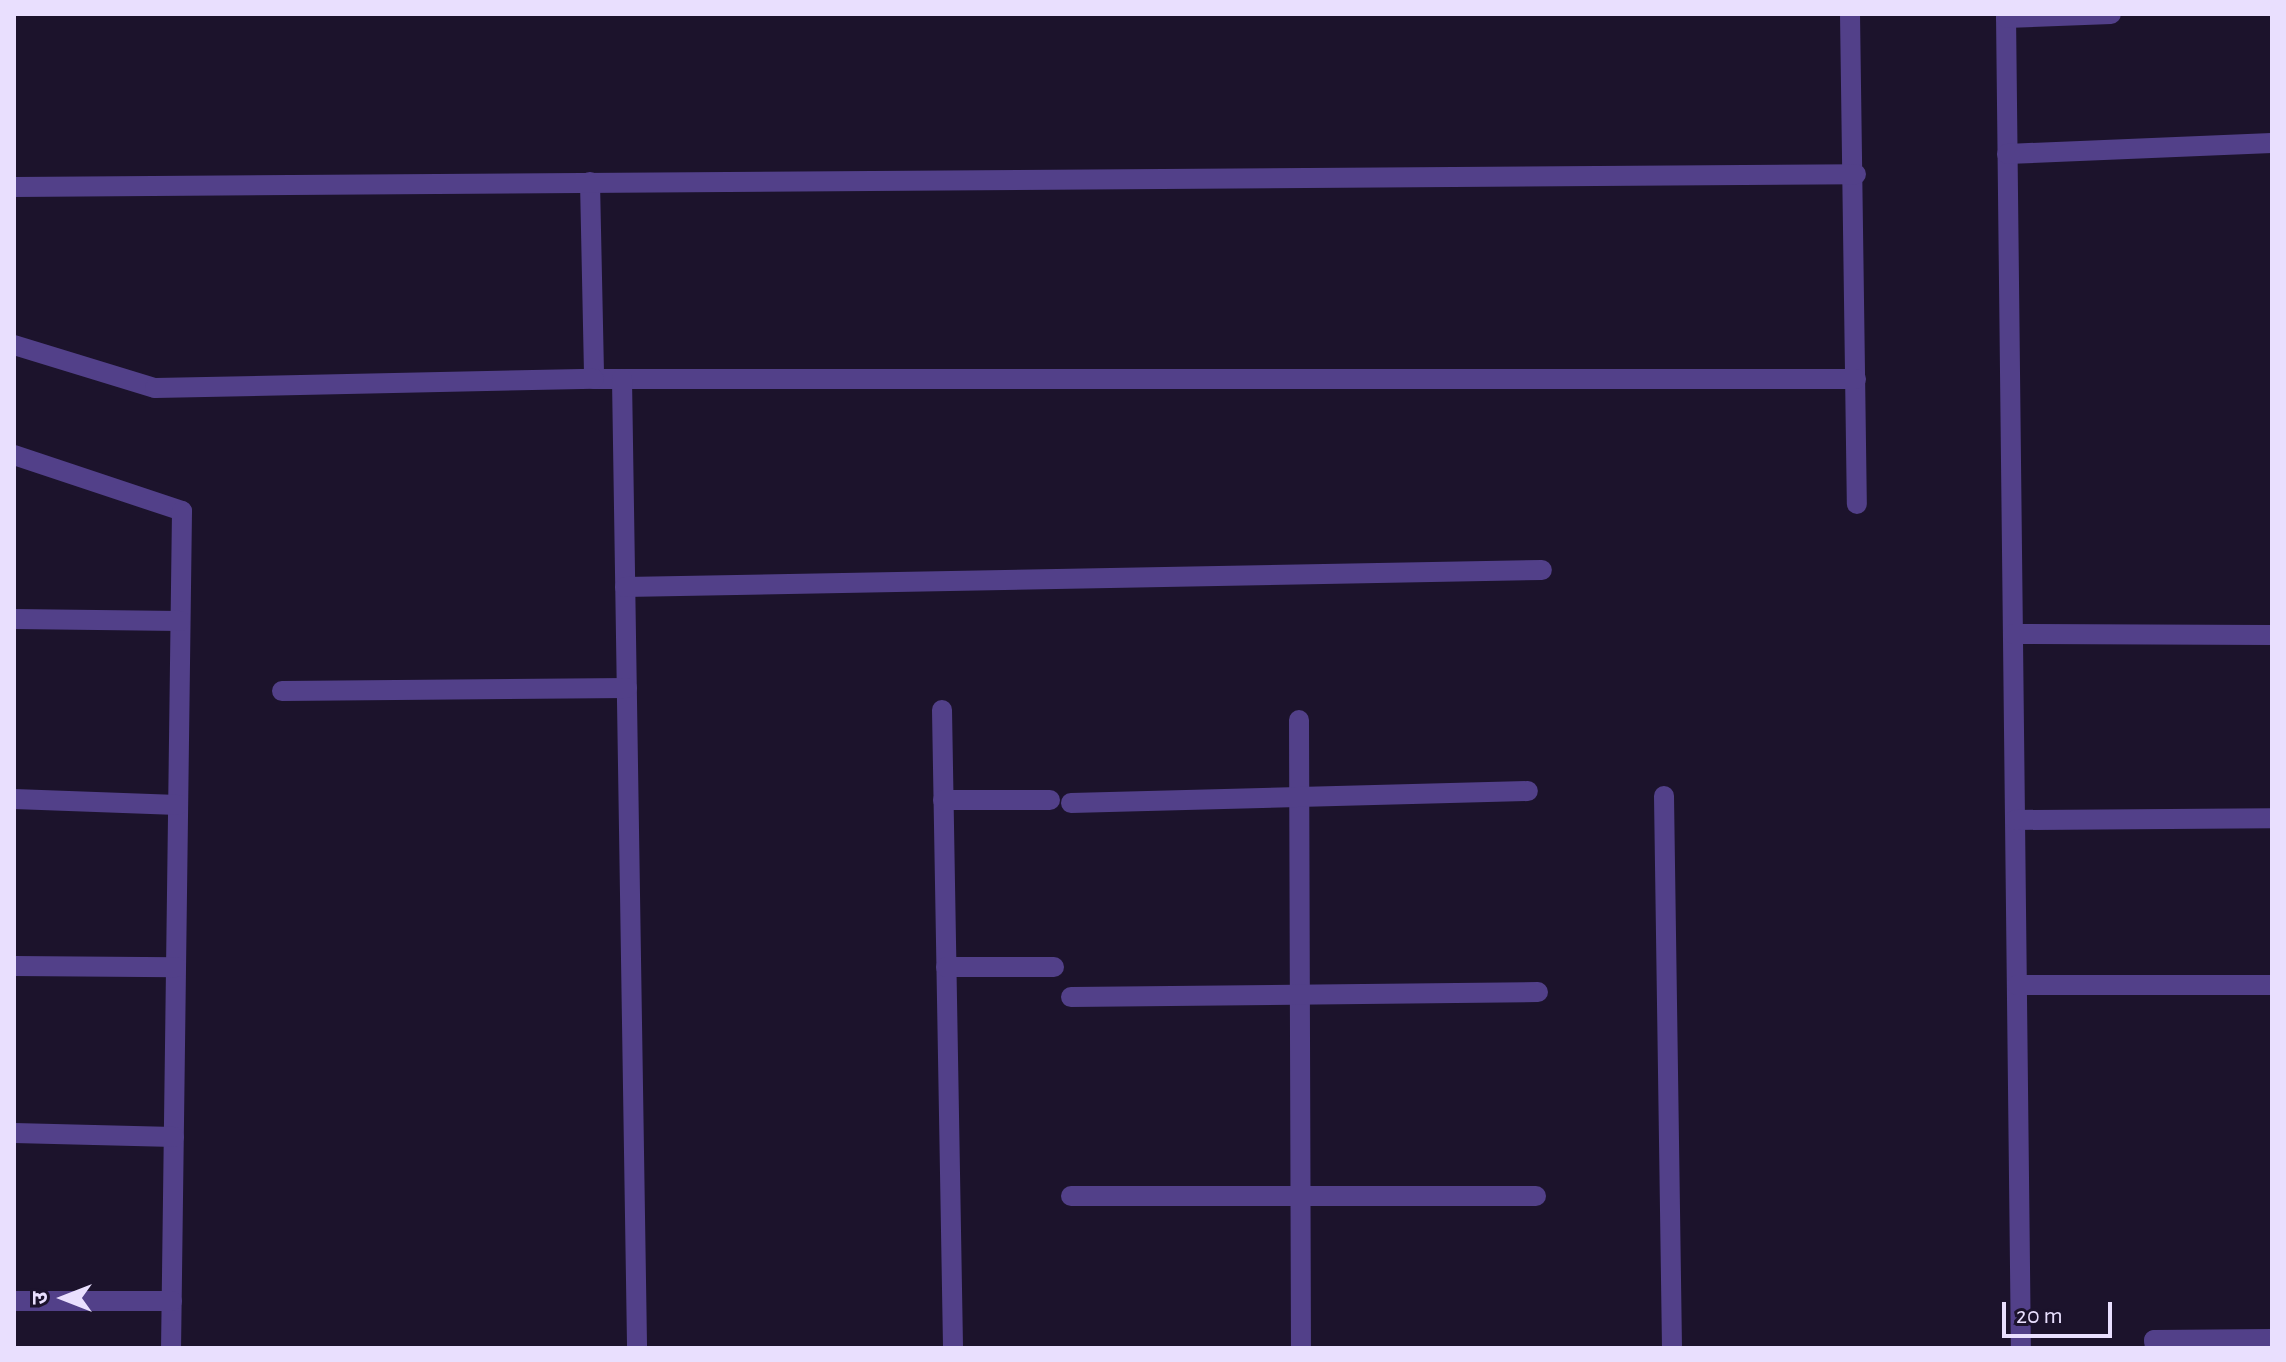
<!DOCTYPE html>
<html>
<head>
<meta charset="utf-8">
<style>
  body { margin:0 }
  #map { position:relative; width:2286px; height:1362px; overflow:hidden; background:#1c132c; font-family:"Alegreya Sans","Noto Sans Devanagari",sans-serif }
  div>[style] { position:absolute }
  .minor>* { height:20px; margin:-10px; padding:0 10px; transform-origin:10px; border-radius:10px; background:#524089 }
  span { translate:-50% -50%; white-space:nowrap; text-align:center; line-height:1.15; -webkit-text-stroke:7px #1c132c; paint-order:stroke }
  .frame { position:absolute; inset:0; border:16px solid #e9dffe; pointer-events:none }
  .north { position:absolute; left:24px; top:1258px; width:80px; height:80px; -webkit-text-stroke:6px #1c132c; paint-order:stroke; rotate:270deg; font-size:22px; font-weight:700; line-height:32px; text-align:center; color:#e9dffe }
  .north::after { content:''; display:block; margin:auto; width:28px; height:36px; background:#e9dffe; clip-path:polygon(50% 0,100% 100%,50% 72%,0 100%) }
  .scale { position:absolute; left:2002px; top:1302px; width:110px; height:36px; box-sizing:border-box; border:4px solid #e9dffe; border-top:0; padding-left:10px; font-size:24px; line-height:28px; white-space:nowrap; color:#e9dffe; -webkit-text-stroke:6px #1c132c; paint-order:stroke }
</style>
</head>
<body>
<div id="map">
  <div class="minor">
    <i style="left:1850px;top:14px;width:490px;rotate:89.2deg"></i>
    <i style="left:2006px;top:14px;width:1334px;rotate:89.36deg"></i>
    <i style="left:2006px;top:18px;width:105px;rotate:-2.2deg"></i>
    <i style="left:2007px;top:154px;width:265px;rotate:-2.4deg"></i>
    <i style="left:590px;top:182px;width:197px;rotate:88.8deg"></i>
    <i style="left:594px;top:379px;width:1262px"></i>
    <i style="left:14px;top:187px;width:1842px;rotate:-0.4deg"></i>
    <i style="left:14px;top:345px;width:147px;rotate:17deg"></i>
    <i style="left:155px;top:388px;width:439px;rotate:-1.2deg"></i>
    <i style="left:622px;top:379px;width:969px;rotate:89.11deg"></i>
    <i style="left:14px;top:455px;width:177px;rotate:18.4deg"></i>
    <i style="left:182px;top:511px;width:837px;rotate:90.75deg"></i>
    <i style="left:625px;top:587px;width:917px;rotate:-1.06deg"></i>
    <i style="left:14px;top:619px;width:166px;rotate:0.7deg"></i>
    <i style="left:2013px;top:634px;width:259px;rotate:0.2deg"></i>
    <i style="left:282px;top:691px;width:345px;rotate:-0.5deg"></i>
    <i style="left:942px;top:710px;width:638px;rotate:89.01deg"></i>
    <i style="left:1299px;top:720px;width:628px;rotate:89.82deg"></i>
    <i style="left:1664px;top:796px;width:552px;rotate:89.17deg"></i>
    <i style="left:14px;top:799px;width:164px;rotate:2.1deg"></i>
    <i style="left:943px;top:800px;width:107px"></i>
    <i style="left:1071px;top:803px;width:457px;rotate:-1.5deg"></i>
    <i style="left:2015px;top:820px;width:257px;rotate:-0.4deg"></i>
    <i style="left:14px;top:966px;width:162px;rotate:0.4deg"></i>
    <i style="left:946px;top:967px;width:108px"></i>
    <i style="left:2017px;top:985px;width:255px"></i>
    <i style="left:1071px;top:997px;width:467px;rotate:-0.6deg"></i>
    <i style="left:14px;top:1133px;width:160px;rotate:1.4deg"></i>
    <i style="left:1071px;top:1196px;width:465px"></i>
    <i style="left:14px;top:1301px;width:158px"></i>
    <i style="left:2155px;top:1348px;width:8px;rotate:-97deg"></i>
    <i style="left:2154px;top:1340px;width:118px;rotate:-0.5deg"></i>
  </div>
  <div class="frame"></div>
  <div class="north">उ</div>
  <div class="scale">20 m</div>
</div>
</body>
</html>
